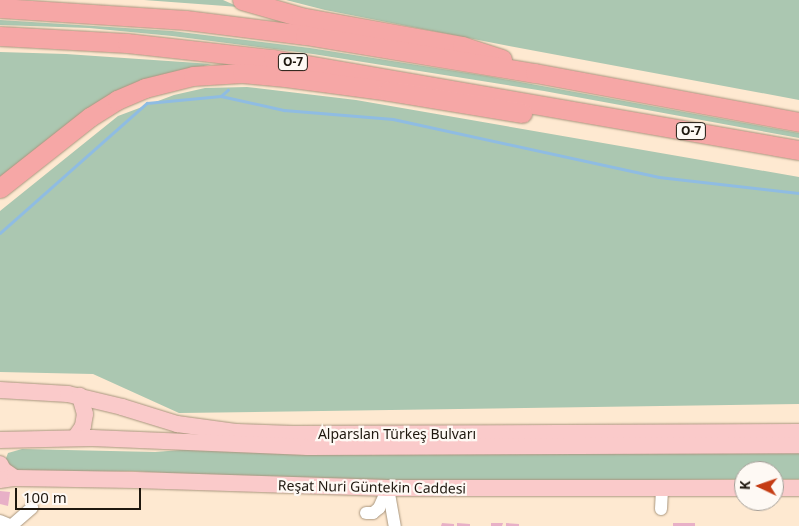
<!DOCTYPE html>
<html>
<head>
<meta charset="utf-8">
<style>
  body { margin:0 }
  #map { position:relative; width:799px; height:526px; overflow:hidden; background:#fee9d1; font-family:"Noto Sans",sans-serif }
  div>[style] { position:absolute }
  .green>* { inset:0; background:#abc7b1 }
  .stream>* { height:2.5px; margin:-1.25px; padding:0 1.25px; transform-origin:1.25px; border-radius:1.25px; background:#8fbce2 }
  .building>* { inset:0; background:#e8b0c7 }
  .roads { filter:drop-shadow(0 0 1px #a9967e) drop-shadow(0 0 1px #a9967e) }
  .minor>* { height:12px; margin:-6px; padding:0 6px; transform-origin:6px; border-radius:6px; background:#fff }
  .major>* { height:16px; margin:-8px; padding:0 8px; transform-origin:8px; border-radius:8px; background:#facaca }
  .highway>* { height:19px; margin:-9.5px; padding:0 9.5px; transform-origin:9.5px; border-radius:9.5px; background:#f6a7a6 }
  span { translate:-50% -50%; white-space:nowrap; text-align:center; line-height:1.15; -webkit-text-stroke:4.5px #fef9f4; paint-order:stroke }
  .shield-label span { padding:1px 4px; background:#fef9f4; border:1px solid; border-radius:4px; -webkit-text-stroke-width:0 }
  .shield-label { font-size:12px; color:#1f180f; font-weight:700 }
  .street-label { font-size:14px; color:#1f180f }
  .north { position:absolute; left:734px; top:461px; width:50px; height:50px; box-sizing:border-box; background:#fef9f4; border:1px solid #a59f98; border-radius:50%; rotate:273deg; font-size:14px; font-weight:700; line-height:20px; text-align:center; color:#1f180f }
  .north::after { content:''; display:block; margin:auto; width:18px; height:22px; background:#c53c13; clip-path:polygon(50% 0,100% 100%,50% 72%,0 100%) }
  .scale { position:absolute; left:15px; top:488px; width:126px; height:22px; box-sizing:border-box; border:2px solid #1f180f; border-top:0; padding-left:6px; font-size:15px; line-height:18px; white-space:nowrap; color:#1f180f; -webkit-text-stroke:4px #fef9f4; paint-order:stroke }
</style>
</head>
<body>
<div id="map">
  <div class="green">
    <i style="clip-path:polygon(144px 0,223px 0,239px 7px)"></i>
    <i style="clip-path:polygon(286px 0,799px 0,799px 100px,509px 46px,325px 10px)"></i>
    <i style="clip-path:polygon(0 20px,172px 31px,310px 48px,487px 76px,799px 133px,799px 138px,544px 91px,313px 54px,172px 36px,89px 28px,0 25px)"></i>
    <i style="clip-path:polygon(0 52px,66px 54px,212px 64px,178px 72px,0 180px)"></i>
    <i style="clip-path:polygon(247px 87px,356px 100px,799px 177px,799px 404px,179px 413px,93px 374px,0 372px,0 211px,118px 116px,174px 95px,205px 88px)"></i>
    <i style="clip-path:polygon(22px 449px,155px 452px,194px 449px,799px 450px,799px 479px,774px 479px,774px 471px,744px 471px,744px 479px,553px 481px,292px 480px,131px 471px,25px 473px,11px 470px,5px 461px,8px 453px)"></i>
  </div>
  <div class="stream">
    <i style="left:221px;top:96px;width:9px;rotate:-41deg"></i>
    <i style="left:0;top:233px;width:196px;rotate:-41.5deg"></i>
    <i style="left:147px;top:103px;width:74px;rotate:-5.4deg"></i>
    <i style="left:221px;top:96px;width:65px;rotate:12.5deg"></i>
    <i style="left:284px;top:110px;width:109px;rotate:4.7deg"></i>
    <i style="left:393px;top:119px;width:272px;rotate:12.3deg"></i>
    <i style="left:659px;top:177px;width:141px;rotate:6.5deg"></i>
  </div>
  <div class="building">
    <i style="clip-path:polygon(0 491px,10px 492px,8px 506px,0 504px)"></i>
    <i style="clip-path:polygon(442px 523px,454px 524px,454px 526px,441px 526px)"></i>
    <i style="clip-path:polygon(457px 523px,470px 524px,470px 526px,457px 526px)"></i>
    <i style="clip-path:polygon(491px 523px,503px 523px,502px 526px,491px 526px)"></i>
    <i style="clip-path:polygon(506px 523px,519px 524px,519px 526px,506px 526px)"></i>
    <i style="clip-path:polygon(673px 523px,695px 523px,695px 526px,673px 526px)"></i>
  </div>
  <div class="roads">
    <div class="minor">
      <i style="left:388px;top:488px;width:39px;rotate:80deg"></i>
      <i style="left:661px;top:509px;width:21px;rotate:-87deg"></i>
      <i style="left:366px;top:513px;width:7px"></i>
      <i style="left:373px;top:513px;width:8px;rotate:-40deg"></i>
      <i style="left:379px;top:508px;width:22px;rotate:-66deg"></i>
      <i style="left:0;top:521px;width:13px;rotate:23deg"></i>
      <i style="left:11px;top:526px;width:28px;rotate:-41deg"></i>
    </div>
    <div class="major">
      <i style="left:0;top:390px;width:68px;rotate:3.4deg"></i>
      <i style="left:68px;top:394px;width:56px;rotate:13.5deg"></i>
      <i style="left:122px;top:407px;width:58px;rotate:17.2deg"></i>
      <i style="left:177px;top:424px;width:61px;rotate:7.6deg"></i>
      <i style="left:237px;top:432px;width:56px;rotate:2deg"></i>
      <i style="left:293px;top:434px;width:506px;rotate:-0.23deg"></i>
      <i style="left:75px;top:438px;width:14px;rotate:-56deg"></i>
      <i style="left:83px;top:426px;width:12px;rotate:-81deg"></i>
      <i style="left:85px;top:414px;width:19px;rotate:-106deg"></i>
      <i style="left:0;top:440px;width:92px;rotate:-1.2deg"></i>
      <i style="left:92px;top:438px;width:216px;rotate:2.4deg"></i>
      <i style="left:308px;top:447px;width:491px;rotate:-0.2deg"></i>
      <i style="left:0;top:464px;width:7px;rotate:63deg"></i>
      <i style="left:3px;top:470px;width:14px;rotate:34deg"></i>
      <i style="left:0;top:480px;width:15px;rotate:-8deg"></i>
      <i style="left:15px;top:478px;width:120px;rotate:1deg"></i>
      <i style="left:135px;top:480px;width:253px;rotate:1.8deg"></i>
      <i style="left:388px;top:488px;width:356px"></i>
      <i style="left:774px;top:488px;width:25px"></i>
    </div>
    <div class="highway">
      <i style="left:242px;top:0;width:61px;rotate:16.1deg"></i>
      <i style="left:301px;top:17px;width:164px;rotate:10.2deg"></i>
      <i style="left:462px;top:46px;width:42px;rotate:18deg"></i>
      <i style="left:0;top:8px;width:186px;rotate:3.7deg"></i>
      <i style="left:186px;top:20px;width:120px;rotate:7.2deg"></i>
      <i style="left:305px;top:35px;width:233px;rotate:9.4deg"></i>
      <i style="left:535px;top:73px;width:269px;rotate:10.5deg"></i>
      <i style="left:0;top:36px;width:127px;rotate:3.2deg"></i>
      <i style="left:127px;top:43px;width:147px;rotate:6.3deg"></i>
      <i style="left:273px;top:59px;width:534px;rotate:9.82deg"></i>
      <i style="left:0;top:188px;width:115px;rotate:-38.3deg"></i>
      <i style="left:90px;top:117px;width:32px;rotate:-32deg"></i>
      <i style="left:117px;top:100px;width:30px;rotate:-23deg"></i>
      <i style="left:145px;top:88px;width:49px;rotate:-14deg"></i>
      <i style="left:193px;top:76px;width:49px;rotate:-3.5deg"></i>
      <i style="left:242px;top:73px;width:43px;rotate:5.3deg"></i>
      <i style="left:285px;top:77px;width:104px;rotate:7.7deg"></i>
      <i style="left:388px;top:91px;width:136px;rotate:9.3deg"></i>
    </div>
  </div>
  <div class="shield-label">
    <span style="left:293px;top:62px">O-7</span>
    <span style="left:691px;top:131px">O-7</span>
  </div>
  <div class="street-label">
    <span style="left:397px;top:434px">Alparslan Türkeş Bulvarı</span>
    <span style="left:372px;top:487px;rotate:1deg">Reşat Nuri Güntekin Caddesi</span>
  </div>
  <div class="north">K</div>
  <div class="scale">100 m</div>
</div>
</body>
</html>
